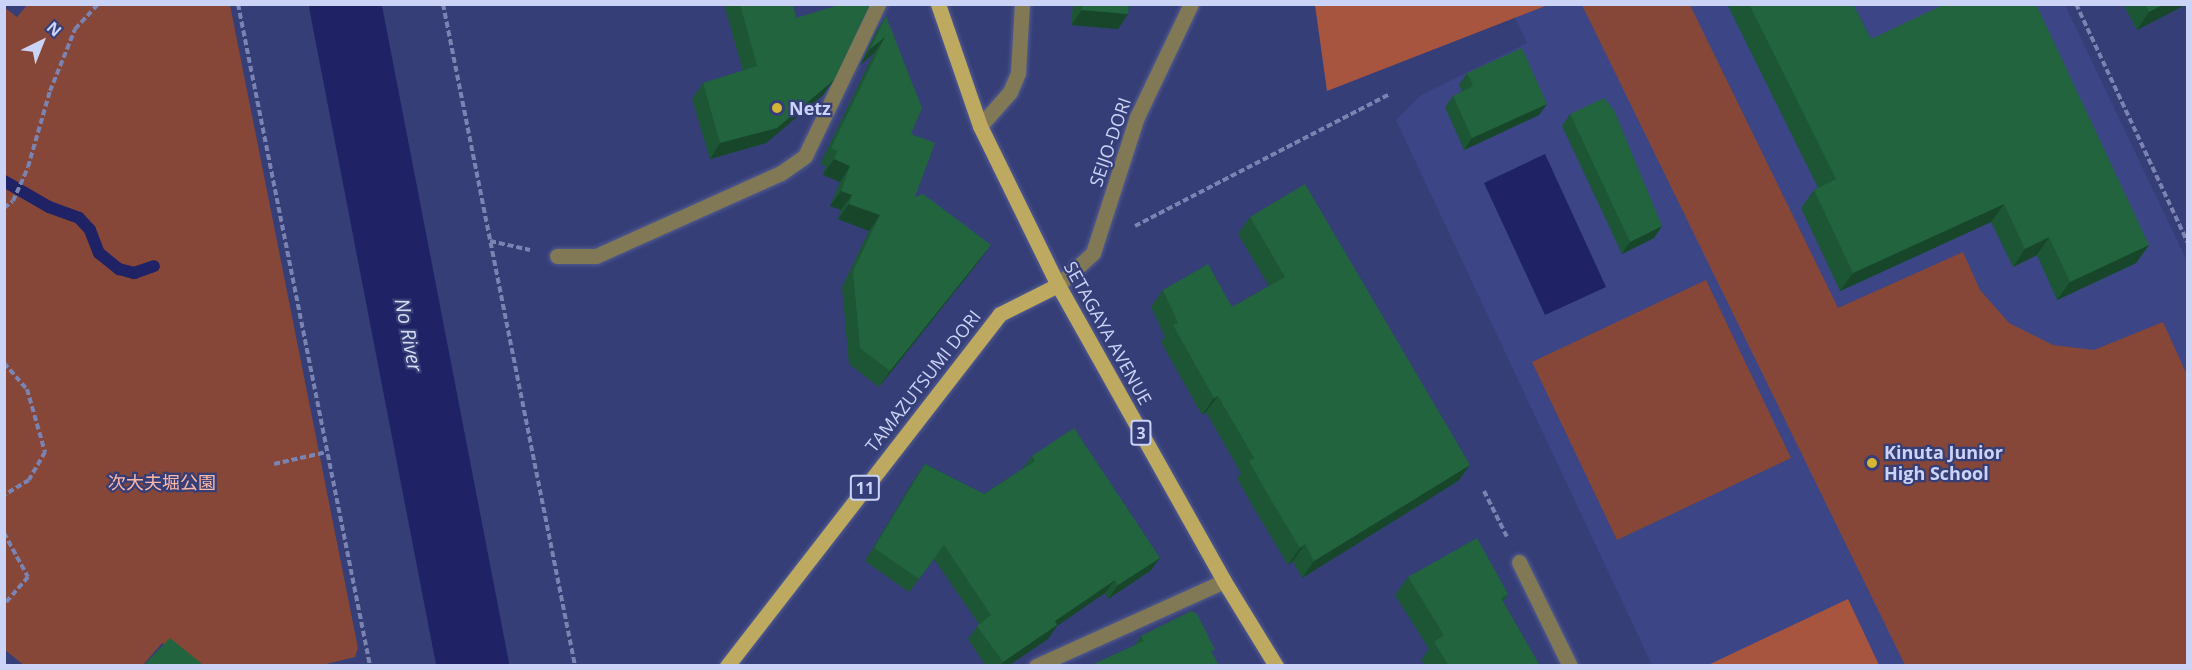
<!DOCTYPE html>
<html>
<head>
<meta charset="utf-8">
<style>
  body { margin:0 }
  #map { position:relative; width:2192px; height:670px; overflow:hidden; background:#353e77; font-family:"Open Sans","Noto Sans JP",sans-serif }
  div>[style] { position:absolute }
  .built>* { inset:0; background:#3c4586 }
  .green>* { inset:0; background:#864738 }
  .forest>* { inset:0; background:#a85540 }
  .water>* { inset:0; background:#1f2264 }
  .stream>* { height:12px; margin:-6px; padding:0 6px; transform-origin:6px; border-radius:6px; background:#1f2264 }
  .river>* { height:72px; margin:-36px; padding:0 36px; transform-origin:36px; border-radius:36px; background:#1f2264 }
  .path>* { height:4px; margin-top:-2px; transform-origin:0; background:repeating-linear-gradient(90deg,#7a83b1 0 6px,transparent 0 9px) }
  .roads { filter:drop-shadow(0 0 2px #535c90) drop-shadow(0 0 2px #535c90) }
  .minor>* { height:15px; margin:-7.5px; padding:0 7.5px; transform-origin:7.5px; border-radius:7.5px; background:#817855 }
  .major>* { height:15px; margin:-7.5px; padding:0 7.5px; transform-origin:7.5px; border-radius:7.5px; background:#bda95f }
  .wall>* { inset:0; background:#1c5635 }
  .shaded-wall>* { inset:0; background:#17462b }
  .building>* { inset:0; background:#21643e }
  .dots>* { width:16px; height:16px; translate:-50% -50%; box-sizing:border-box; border:3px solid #353e77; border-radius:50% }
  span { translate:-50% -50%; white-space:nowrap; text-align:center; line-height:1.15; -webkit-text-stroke:4.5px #353e77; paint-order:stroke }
  .shield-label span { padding:2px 4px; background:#353e77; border:2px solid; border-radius:4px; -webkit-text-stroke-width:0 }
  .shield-label { font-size:16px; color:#cbd4f6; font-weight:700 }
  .poi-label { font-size:18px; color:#cbd4f6; font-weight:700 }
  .left { translate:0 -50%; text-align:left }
  .street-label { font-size:18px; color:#cbd4f6 }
  .park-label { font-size:18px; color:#feb7a5 }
  .water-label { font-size:20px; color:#d7dcf1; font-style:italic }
  .frame { position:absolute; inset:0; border:6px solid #cbd4f6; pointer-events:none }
  .north { position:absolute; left:12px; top:12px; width:60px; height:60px; -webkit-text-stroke:4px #353e77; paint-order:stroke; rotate:43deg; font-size:16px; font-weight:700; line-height:24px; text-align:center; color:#cbd4f6 }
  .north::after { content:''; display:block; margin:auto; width:21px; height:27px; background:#cbd4f6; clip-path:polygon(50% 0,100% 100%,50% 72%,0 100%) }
</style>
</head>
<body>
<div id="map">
  <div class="built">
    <i style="clip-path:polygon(1509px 5px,2065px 5px,2187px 261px,2187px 665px,1652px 665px,1396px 120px,1421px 95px,1527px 43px)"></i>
  </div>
  <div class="green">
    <i style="clip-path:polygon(27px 5px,230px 5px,358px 648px,355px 657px,318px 666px,195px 665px,162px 643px,143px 665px,25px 666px,5px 650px,4px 7px,17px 17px)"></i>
    <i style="clip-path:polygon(1582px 5px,1690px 5px,1838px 308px,1963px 252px,1980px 290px,2009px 323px,2053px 345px,2094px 350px,2163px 322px,2187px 375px,2187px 665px,1905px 665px)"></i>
    <i style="clip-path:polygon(1706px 280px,1791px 458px,1617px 540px,1532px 362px)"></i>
  </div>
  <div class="forest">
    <i style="clip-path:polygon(1548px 5px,1327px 91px,1315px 5px)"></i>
    <i style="clip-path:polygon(1848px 599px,1879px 665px,1708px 665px)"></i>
  </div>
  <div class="water">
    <i style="clip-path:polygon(1545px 154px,1606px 287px,1545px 315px,1484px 183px)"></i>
  </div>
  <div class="stream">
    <i style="left:4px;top:181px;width:52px;rotate:30deg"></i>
    <i style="left:49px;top:207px;width:32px;rotate:20deg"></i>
    <i style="left:79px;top:218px;width:16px;rotate:47deg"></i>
    <i style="left:90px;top:230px;width:25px;rotate:69deg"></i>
    <i style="left:99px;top:253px;width:26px;rotate:39deg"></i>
    <i style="left:119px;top:269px;width:16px;rotate:15deg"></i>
    <i style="left:134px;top:273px;width:21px;rotate:-19deg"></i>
  </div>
  <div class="river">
    <i style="left:345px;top:4px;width:674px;rotate:79.06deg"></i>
  </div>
  <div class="path">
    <i style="left:238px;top:4px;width:675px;rotate:78.72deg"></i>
    <i style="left:443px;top:4px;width:675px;rotate:78.72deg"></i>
    <i style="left:2076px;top:4px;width:264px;rotate:64.9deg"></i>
    <i style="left:4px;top:208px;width:11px;rotate:-38deg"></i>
    <i style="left:13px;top:201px;width:37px;rotate:-66deg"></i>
    <i style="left:28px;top:167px;width:79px;rotate:-73.9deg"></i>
    <i style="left:50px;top:91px;width:67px;rotate:-68deg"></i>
    <i style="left:75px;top:29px;width:34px;rotate:-47deg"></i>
    <i style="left:1135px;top:226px;width:287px;rotate:-27.4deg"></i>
    <i style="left:490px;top:241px;width:41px;rotate:12.7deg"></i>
    <i style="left:4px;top:363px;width:35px;rotate:49deg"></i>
    <i style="left:27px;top:389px;width:66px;rotate:74.1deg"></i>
    <i style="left:45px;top:452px;width:32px;rotate:120deg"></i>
    <i style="left:29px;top:480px;width:29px;rotate:149deg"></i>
    <i style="left:274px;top:464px;width:54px;rotate:-12.8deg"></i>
    <i style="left:1484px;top:491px;width:51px;rotate:63.4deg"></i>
    <i style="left:4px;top:533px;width:50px;rotate:61.4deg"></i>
    <i style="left:28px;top:577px;width:37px;rotate:131deg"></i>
  </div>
  <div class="roads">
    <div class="minor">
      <i style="left:980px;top:126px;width:45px;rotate:-48.6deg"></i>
      <i style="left:1010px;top:92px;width:21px;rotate:-67deg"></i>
      <i style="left:1018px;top:73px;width:69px;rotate:-86.7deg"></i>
      <i style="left:557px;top:256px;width:39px"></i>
      <i style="left:596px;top:256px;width:203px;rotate:-24.2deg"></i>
      <i style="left:781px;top:173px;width:29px;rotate:-35deg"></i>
      <i style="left:805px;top:156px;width:169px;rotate:-64.3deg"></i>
      <i style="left:1058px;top:285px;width:47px;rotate:-42.4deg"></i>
      <i style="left:1093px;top:253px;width:143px;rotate:-72.1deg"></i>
      <i style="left:1137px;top:117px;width:125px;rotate:-64.5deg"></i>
      <i style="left:1519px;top:562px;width:116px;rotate:63.9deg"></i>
      <i style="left:1036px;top:666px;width:206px;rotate:-24.3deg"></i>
    </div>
    <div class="major">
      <i style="left:938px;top:4px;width:129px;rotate:71deg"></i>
      <i style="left:980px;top:126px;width:177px;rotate:63.9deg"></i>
      <i style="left:1058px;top:285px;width:339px;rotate:60.7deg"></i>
      <i style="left:1224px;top:581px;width:100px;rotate:58.5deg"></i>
      <i style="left:727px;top:666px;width:445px;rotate:-52.2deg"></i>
      <i style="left:1000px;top:314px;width:65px;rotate:-26.6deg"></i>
    </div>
  </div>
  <div class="wall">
    <i style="clip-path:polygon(724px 4px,793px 4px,796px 18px,834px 80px,823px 95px,766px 143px,710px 159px,692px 99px,703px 83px,743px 71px)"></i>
    <i style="clip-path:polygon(1073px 4px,1129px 4px,1128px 14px,1118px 29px,1071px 25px)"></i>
    <i style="clip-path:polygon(1727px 4px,1853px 4px,1871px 39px,2149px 245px,2136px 263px,2057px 300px,2037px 255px,2013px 267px,1991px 222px,1840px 291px,1801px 208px,1814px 190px,1818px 188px)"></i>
    <i style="clip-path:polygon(2123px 4px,2187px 4px,2137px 30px)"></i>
    <i style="clip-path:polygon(886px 16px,911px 134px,915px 197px,980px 260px,879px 387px,849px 364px,842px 287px,869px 231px,838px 219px,841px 210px,830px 206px,840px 182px,823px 175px,826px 166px,820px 164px,874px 53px,860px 65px,876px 32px)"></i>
    <i style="clip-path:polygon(1467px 73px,1547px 104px,1539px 115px,1464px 150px,1445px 107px,1453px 96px,1462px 91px,1459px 85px)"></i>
    <i style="clip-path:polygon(1570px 114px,1662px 226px,1654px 238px,1622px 254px,1562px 126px)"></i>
    <i style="clip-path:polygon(1250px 217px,1470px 465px,1458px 481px,1302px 578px,1293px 561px,1288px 565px,1252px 505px,1237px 478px,1241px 473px,1206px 412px,1202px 415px,1161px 342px,1165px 337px,1151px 307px,1163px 290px,1232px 307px,1269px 286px,1238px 234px)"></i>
    <i style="clip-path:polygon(1032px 456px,1160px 558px,1150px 571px,1108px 599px,1105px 593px,1057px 626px,1048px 639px,1008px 666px,986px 666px,968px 639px,979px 624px,934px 559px,909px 592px,865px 561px,915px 478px,925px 464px,984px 494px,1022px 469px)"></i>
    <i style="clip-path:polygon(1408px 577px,1508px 594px,1503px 602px,1540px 666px,1425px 666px,1421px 660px,1429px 649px,1395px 595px)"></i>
    <i style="clip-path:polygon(1141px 636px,1212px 653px,1135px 645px)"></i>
  </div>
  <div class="shaded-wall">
    <i style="clip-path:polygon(2164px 4px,2187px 4px,2137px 30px,2149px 12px)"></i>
    <i style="clip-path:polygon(1082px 10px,1128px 14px,1118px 29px,1071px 25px)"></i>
    <i style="clip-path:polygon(885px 37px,874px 53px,860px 65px,870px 49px)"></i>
    <i style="clip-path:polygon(834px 80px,823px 95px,766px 143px,710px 159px,720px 143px)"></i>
    <i style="clip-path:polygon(1547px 104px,1539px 115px,1464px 150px,1472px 138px)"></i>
    <i style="clip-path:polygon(834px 159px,850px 166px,840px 182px,823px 175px)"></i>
    <i style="clip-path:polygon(841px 191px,852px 195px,841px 210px,830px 206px)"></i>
    <i style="clip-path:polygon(849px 204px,880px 215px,869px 231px,838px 219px)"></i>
    <i style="clip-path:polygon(2004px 204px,1991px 222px,1840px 291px,1853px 273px)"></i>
    <i style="clip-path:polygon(1662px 226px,1654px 238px,1622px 254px,1630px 242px)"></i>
    <i style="clip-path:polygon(2049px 237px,2037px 255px,2013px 267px,2025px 249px)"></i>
    <i style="clip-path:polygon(991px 245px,980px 260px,879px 387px,890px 371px)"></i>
    <i style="clip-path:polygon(2149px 245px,2136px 263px,2057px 300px,2070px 282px)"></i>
    <i style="clip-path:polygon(1218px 396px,1206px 412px,1202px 415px,1214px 398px)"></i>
    <i style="clip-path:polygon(1470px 465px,1458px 481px,1302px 578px,1314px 561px)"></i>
    <i style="clip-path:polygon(1305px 544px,1293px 561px,1288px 565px,1300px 548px)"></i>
    <i style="clip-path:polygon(1160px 558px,1150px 571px,1108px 599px,1118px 585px)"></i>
    <i style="clip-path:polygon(1115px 580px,1105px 593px,1057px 626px,1048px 639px,1008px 666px,1000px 666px,1003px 662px,1055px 621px)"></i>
  </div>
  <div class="building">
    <i style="clip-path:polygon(740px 4px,793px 4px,796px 18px,842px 4px,870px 4px,834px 80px,777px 128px,720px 143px,703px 83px,757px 66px)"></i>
    <i style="clip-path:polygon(1083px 4px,1129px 4px,1128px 14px,1082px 10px)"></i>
    <i style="clip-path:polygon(1749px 4px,1853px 4px,1871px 39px,1945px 4px,2036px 4px,2149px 245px,2070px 282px,2049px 237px,2025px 249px,2004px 204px,1853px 273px,1814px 190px,1836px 179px)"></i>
    <i style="clip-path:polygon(2145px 4px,2164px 4px,2149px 12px)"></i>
    <i style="clip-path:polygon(886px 16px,922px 108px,911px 134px,935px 143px,915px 197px,923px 194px,991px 245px,890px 371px,860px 348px,853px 271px,880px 215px,849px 204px,852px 195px,841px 191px,850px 166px,834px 159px,837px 151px,831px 148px,885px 37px,870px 49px)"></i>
    <i style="clip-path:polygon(1522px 48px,1547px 104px,1472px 138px,1453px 96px,1473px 86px,1467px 73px)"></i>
    <i style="clip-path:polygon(1604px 98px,1614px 110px,1662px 226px,1630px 242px,1570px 114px)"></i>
    <i style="clip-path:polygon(1305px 184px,1470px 465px,1314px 561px,1305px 544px,1300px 548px,1264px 488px,1249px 461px,1254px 458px,1218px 396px,1214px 398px,1173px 325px,1178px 323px,1163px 290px,1208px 264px,1232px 307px,1285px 277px,1250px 217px)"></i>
    <i style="clip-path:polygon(1074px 428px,1160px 558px,1118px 585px,1115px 580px,1055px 621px,1057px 625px,1003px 662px,977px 626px,991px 615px,944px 545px,919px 579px,874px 548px,925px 464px,984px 494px,1035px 461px,1032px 456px)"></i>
    <i style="clip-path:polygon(1477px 538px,1508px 594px,1501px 598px,1540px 666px,1449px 666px,1434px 642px,1444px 635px,1408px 577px)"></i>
    <i style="clip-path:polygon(1191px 611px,1197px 614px,1215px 650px,1211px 651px,1219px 666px,1089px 666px,1144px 641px,1141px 636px)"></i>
    <i style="clip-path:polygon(170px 638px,202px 664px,201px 666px,143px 666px)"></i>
  </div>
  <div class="dots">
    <i style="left:777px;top:108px;background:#d5b535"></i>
    <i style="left:1872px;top:463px;background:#d5b535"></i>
  </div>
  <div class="shield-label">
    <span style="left:1141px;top:433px">3</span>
    <span style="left:865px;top:488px">11</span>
  </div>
  <div class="poi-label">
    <span class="left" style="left:789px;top:108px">Netz</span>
    <span class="left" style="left:1884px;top:463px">Kinuta Junior<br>High School</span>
  </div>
  <div class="street-label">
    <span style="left:1110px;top:142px;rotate:-71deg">SEIJO-DORI</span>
    <span style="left:1108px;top:333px;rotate:61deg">SETAGAYA AVENUE</span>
    <span style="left:923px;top:381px;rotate:-52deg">TAMAZUTSUMI DORI</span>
  </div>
  <div class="park-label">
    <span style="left:162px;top:482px">次大夫堀公園</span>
  </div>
  <div class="water-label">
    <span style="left:409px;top:335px;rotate:79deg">No River</span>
  </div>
  <div class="frame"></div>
  <div class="north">N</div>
</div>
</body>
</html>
